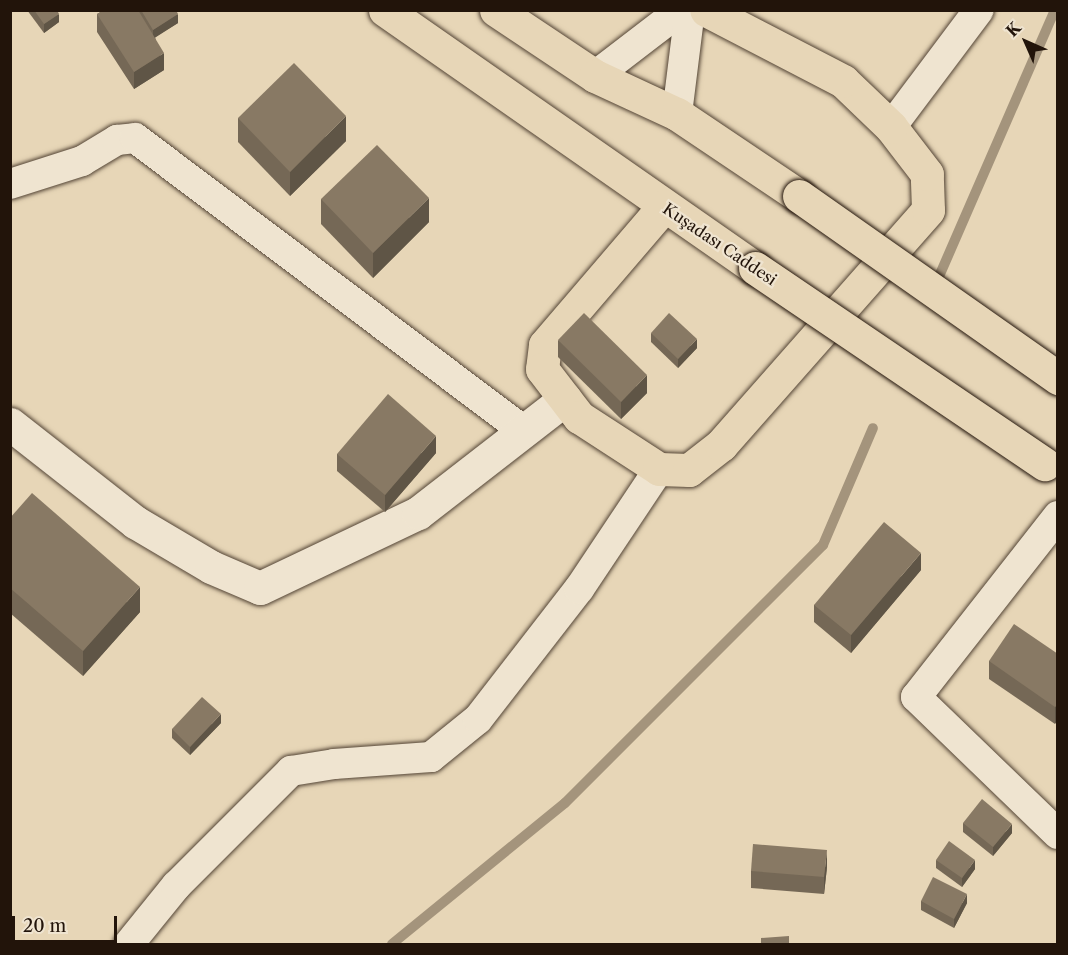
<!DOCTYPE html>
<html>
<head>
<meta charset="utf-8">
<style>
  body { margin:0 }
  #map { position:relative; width:1068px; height:955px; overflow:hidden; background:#e7d6b7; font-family:"Libre Caslon Text",serif }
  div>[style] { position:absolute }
  .stream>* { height:10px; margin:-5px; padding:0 5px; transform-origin:5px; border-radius:5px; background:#a4947c }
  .roads { filter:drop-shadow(0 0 2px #534435) drop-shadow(0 0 2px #534435) }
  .minor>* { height:30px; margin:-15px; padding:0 15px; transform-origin:15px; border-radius:15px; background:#efe4d0 }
  .tertiary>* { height:33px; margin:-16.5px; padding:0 16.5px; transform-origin:16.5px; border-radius:16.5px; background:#efe4d0 }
  .primary>* { height:33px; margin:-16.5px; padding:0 16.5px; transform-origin:16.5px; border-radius:16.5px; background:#e7d6b7 }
  .bridges { filter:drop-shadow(0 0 2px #22140a) drop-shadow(0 0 2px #22140a) }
  .primary-bridge>* { height:33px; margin:-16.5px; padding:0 16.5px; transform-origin:16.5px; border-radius:16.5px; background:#e7d6b7 }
  .wall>* { inset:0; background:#756856 }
  .shaded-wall>* { inset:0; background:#5f5546 }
  .building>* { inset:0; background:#887964 }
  span { translate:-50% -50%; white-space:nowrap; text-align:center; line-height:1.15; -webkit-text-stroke:4.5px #efe4d0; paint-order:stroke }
  .street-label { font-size:16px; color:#22140a }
  .frame { position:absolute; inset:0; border:12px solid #22140a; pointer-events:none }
  .north { position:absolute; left:996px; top:12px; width:60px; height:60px; -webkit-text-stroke:4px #efe4d0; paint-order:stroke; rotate:315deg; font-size:16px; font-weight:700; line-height:24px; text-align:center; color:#22140a }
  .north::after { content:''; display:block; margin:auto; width:21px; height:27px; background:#22140a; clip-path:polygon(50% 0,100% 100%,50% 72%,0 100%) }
  .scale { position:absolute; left:12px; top:916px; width:105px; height:27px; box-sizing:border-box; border:3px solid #22140a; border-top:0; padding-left:8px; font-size:18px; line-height:21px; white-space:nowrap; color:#22140a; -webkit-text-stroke:4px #efe4d0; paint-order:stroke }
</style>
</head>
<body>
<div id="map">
  <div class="stream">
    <i style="left:934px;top:288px;width:303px;rotate:-66.5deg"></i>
    <i style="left:392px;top:944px;width:223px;rotate:-39.2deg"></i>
    <i style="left:565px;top:803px;width:365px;rotate:-45deg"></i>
    <i style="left:823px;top:545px;width:127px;rotate:-66.9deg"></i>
  </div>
  <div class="roads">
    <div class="minor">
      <i style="left:595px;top:76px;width:108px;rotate:-37.5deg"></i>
      <i style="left:677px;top:114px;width:105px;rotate:-82.9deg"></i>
      <i style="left:891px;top:127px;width:146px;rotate:-53.1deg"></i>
      <i style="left:10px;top:184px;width:76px;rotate:-17.7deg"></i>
      <i style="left:82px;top:161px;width:41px;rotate:-31deg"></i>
      <i style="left:117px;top:140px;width:18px;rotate:-6deg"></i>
      <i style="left:135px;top:138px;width:487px;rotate:37deg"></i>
      <i style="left:1058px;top:516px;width:230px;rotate:128.1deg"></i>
      <i style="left:916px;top:697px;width:197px;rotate:44deg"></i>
      <i style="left:129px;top:944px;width:75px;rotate:-51deg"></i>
      <i style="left:176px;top:886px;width:163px;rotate:-45deg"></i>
      <i style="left:291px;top:771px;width:44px;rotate:-9.2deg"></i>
      <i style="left:334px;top:764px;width:97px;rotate:-4.1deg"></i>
      <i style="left:431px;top:757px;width:60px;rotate:-39deg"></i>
      <i style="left:478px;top:719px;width:165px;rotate:-52.2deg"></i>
      <i style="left:579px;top:589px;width:144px;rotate:-56.3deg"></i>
    </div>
    <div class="tertiary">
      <i style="left:10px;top:424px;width:159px;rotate:38.1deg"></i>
      <i style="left:135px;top:522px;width:88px;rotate:30.6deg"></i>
      <i style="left:211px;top:567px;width:53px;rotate:23.2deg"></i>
      <i style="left:260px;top:588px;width:175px;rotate:-25.4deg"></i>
      <i style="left:418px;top:513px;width:186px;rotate:-37.8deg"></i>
    </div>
    <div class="primary">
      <i style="left:385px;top:10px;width:451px;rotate:34.9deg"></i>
      <i style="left:496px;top:10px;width:119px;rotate:33.7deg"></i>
      <i style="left:595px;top:76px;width:90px;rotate:24.9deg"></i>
      <i style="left:677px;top:114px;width:147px;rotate:33.9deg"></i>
      <i style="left:664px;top:206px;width:183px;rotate:130.6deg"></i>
      <i style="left:545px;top:345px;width:24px;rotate:97deg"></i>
      <i style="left:542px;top:369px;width:61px;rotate:52.4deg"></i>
      <i style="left:579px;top:417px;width:95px;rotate:33deg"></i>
      <i style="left:659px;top:469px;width:30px;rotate:2deg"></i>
      <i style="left:689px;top:470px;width:41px;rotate:-38deg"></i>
      <i style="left:721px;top:445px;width:313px;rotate:-48.6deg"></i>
      <i style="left:928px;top:210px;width:36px;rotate:-92deg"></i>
      <i style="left:927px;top:174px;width:59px;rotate:-127.5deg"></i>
      <i style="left:891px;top:127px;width:66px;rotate:-136.2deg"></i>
      <i style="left:843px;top:81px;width:154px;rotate:-152.6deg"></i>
    </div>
  </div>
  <div class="bridges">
    <div class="primary-bridge">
      <i style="left:799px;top:196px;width:317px;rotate:35.1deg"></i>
      <i style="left:755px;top:268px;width:350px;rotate:34.1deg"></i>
    </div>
  </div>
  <div class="wall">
    <i style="clip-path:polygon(27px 10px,57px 10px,59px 22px,44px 33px)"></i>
    <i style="clip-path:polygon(104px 10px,176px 10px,178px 23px,155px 37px,164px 70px,134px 89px,97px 32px,97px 14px)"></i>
    <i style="clip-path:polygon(238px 118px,346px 141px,290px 196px,238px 142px)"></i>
    <i style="clip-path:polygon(321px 199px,429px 222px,373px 278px,321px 224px)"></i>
    <i style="clip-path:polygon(651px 333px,697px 348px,678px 368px,651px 342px)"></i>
    <i style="clip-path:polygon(558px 340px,647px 393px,621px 419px,558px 357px)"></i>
    <i style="clip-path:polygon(436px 453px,385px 512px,337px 471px,337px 454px)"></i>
    <i style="clip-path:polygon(10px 518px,140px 612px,83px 676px,10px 613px)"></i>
    <i style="clip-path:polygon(921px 570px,851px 653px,814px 622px,814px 605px)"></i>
    <i style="clip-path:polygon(1058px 654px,1055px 724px,989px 679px,989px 661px)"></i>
    <i style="clip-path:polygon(221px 723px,190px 755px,172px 738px,172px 729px)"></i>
    <i style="clip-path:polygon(963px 823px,1012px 833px,993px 856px,963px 832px)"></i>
    <i style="clip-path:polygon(936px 860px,975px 869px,962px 887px,936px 868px)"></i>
    <i style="clip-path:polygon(827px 867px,824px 894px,751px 888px,751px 871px)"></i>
    <i style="clip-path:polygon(921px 901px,967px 903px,954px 928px,921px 910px)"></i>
  </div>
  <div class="shaded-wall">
    <i style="clip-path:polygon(59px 14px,59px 22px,44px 33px,44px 24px)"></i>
    <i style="clip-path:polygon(178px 14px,178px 23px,153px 39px,153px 30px)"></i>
    <i style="clip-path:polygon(164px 53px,164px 70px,134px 89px,134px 72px)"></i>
    <i style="clip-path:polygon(346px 116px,346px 141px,290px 196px,290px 172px)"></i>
    <i style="clip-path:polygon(429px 198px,429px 222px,373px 278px,373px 253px)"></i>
    <i style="clip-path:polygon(697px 339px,697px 348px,678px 368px,678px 359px)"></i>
    <i style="clip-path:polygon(647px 375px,647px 393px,621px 419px,621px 402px)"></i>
    <i style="clip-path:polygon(436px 436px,436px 453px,385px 512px,385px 495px)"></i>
    <i style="clip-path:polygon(921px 553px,921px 570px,851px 653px,851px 635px)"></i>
    <i style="clip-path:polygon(140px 587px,140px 612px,83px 676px,83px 651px)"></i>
    <i style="clip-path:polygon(1058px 703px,1058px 720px,1055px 724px,1055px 707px)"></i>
    <i style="clip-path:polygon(221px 714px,221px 723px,190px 755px,190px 747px)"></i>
    <i style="clip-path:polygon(1012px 824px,1012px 833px,993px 856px,993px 847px)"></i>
    <i style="clip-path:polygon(827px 850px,827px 867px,824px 894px,824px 877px)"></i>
    <i style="clip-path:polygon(975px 860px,975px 869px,962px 887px,962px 878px)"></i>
    <i style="clip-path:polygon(967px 894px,967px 903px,954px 928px,954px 919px)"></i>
  </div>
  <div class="building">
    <i style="clip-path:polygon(34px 10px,57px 10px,59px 14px,44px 24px)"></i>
    <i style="clip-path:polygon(104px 10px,138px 10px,164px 53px,134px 72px,97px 14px)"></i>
    <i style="clip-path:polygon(141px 10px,176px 10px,178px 14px,153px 30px)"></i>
    <i style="clip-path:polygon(294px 63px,346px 116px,290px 172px,238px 118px)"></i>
    <i style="clip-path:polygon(377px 145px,429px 198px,373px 253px,321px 199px)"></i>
    <i style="clip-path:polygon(584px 313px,647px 375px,621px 402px,558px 340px)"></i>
    <i style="clip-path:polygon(669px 313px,697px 339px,678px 359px,651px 333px)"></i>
    <i style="clip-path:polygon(388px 394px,436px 436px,385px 495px,337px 454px)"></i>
    <i style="clip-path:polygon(32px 493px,140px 587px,83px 651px,10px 588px,10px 518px)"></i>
    <i style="clip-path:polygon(884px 522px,921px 553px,851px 635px,814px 605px)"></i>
    <i style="clip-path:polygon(1014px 624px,1058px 654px,1058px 703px,1055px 707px,989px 661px)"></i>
    <i style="clip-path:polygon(202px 697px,221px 714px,190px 747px,172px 729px)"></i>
    <i style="clip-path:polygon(982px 799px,1012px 824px,993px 847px,963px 823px)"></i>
    <i style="clip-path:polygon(949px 841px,975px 860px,962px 878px,936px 860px)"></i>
    <i style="clip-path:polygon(753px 844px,827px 850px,824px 877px,751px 871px)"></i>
    <i style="clip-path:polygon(933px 877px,967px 894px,954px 919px,921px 901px)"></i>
    <i style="clip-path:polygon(789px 936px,789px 945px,761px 945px,761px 938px)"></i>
  </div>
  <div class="street-label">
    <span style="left:720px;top:244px;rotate:34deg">Kuşadası Caddesi</span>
  </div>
  <div class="frame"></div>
  <div class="north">K</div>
  <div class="scale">20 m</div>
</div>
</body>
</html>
